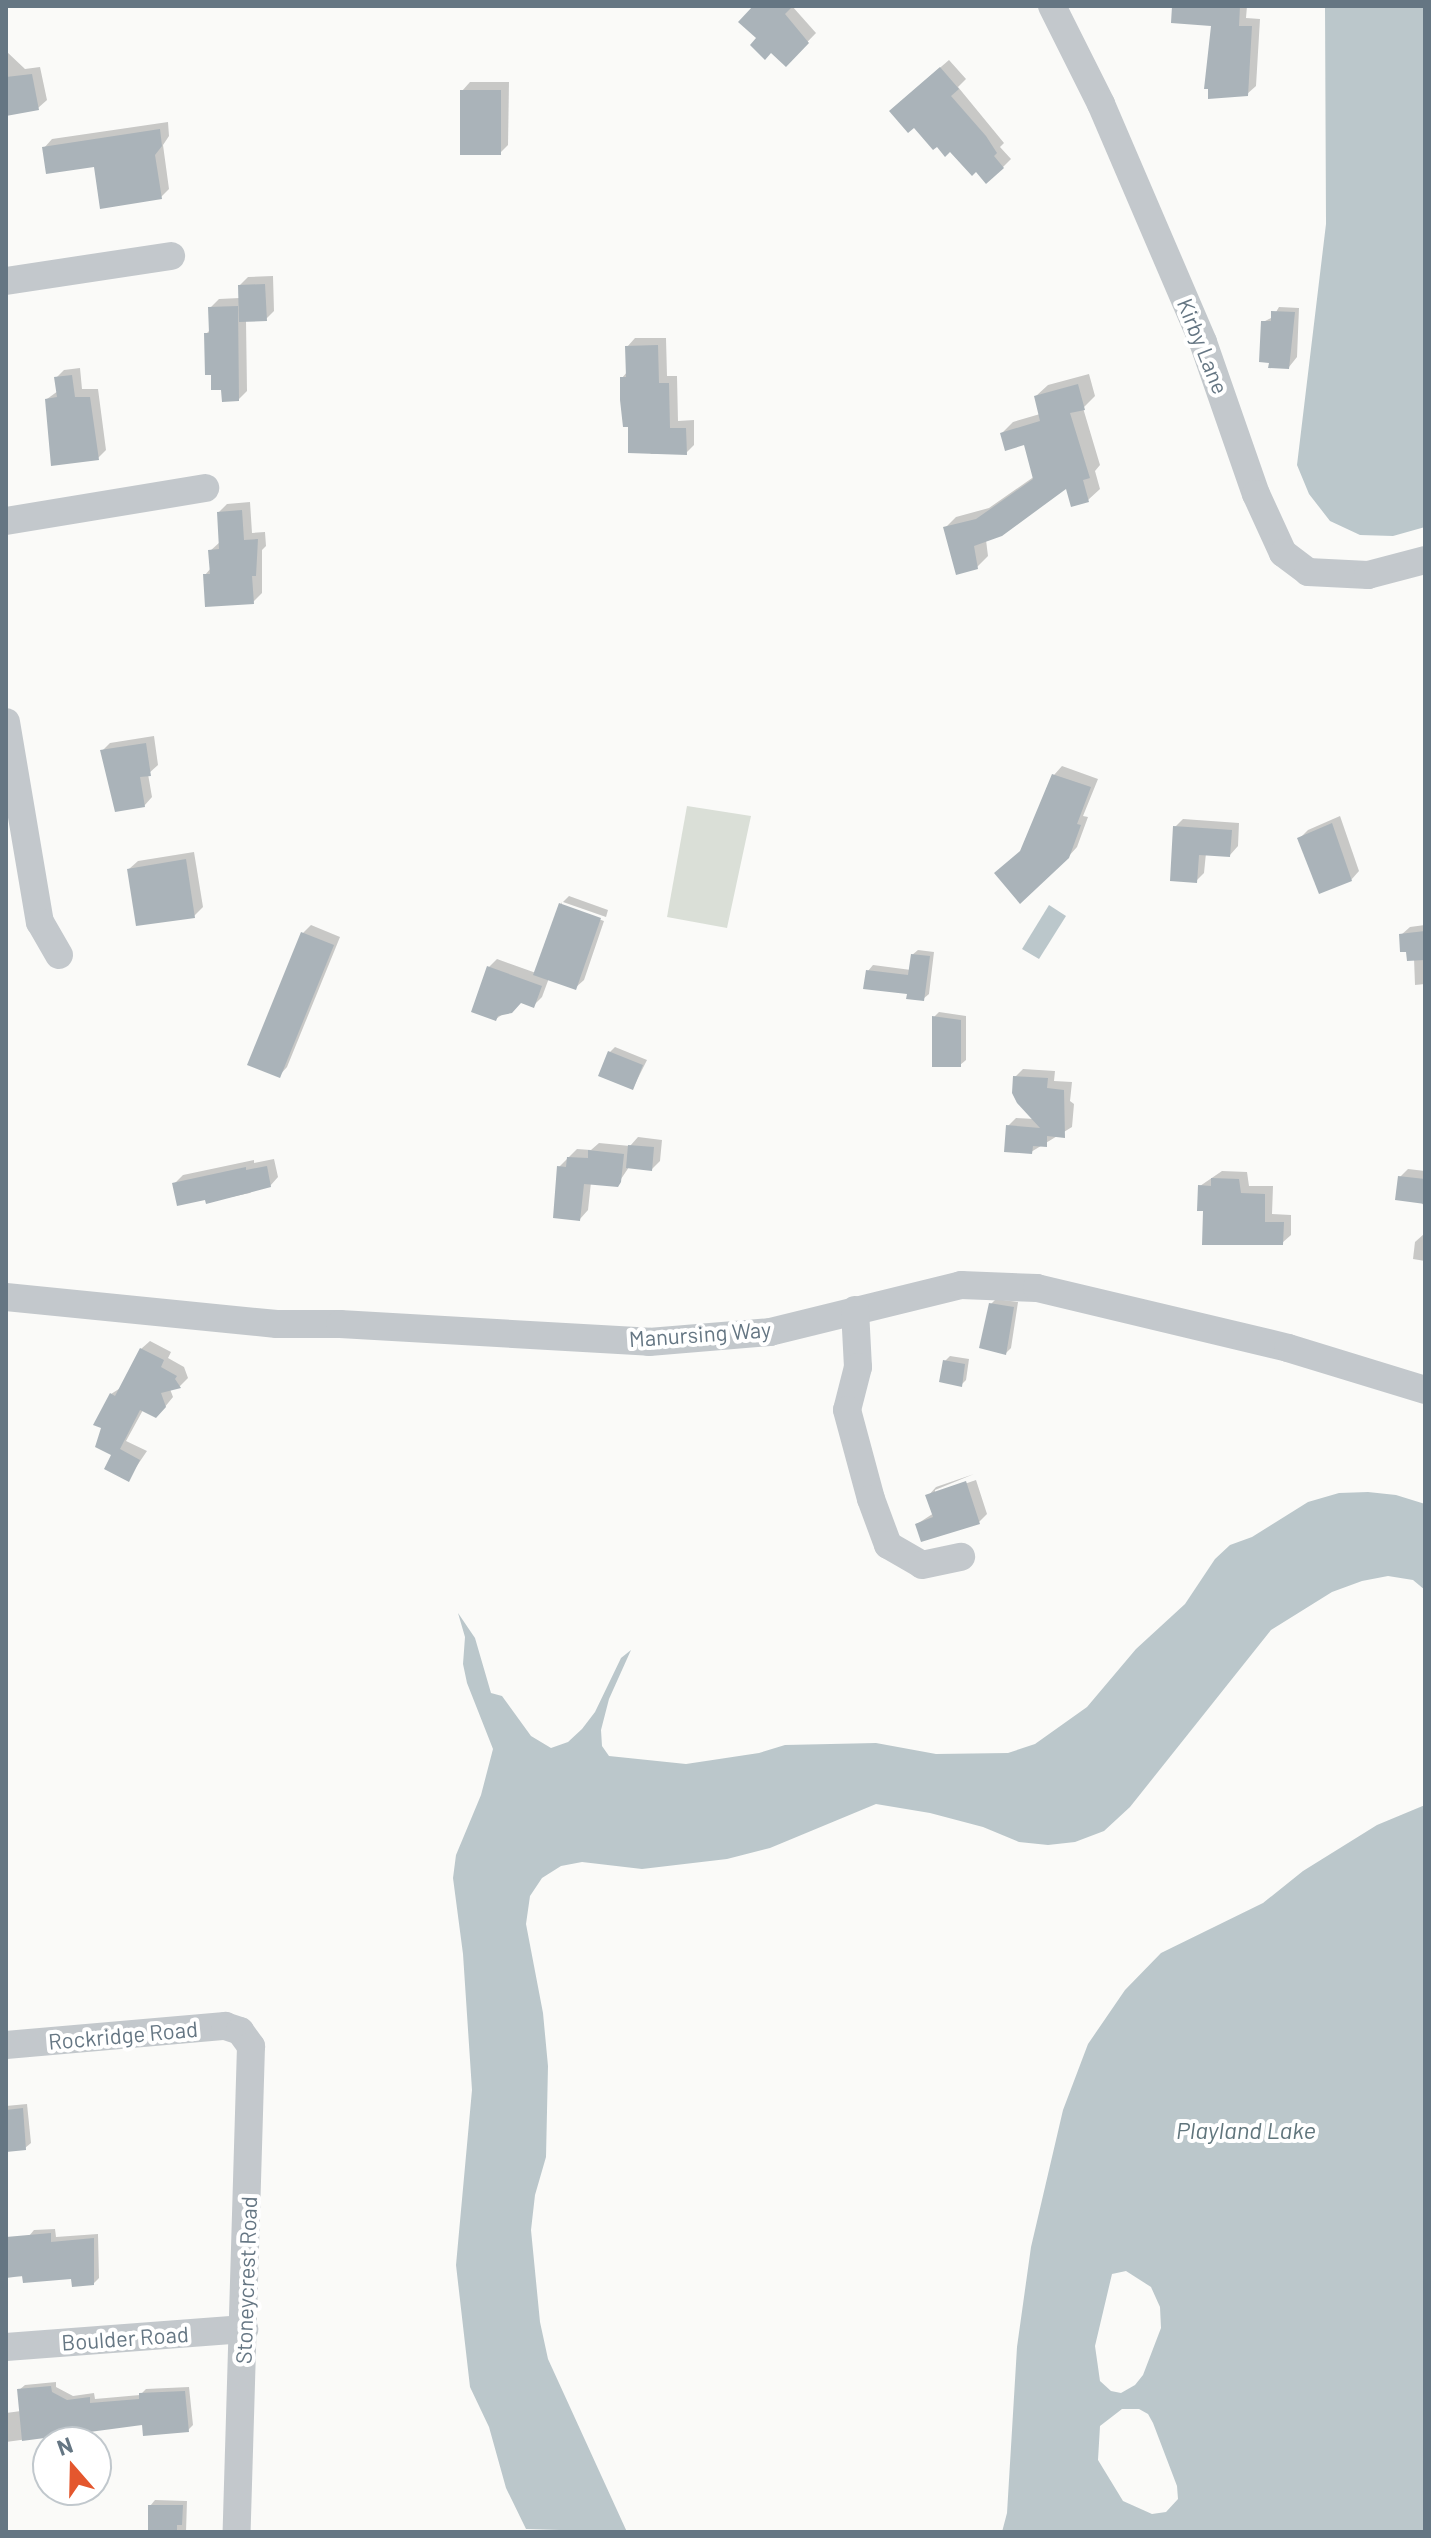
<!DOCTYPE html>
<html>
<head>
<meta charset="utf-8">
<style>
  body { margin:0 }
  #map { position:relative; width:1431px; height:2538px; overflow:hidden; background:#fafaf8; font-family:Barlow,sans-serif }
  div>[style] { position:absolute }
  .green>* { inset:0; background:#dadfd7 }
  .water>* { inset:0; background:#bbc7cb }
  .shadow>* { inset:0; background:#0003 }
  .building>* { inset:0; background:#aab3b9 }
  .minor>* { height:28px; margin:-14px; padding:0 14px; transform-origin:14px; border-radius:14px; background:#c3c8cc }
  span { translate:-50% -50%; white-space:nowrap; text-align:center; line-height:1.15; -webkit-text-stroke:8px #fff; paint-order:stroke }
  .street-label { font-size:22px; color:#657683 }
  .water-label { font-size:24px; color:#60757c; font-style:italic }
  .frame { position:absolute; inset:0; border:8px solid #657683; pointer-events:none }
  .north { position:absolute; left:32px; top:2426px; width:80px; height:80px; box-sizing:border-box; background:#fff; border:2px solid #c1c8cd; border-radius:50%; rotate:340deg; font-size:22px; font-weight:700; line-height:32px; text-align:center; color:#657683 }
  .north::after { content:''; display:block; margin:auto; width:28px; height:36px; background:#e4572e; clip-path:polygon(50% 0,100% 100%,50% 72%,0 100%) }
</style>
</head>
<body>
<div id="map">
  <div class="green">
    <i style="clip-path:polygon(687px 806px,751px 816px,727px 928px,667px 917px)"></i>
  </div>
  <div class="water">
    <i style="clip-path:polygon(1325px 6px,1425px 6px,1425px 527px,1393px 536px,1360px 535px,1330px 521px,1309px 494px,1297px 465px,1326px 224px)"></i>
    <i style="clip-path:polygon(1049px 905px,1066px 916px,1039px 959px,1022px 949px)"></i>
    <i style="clip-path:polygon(1368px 1492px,1396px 1495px,1425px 1504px,1425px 1590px,1413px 1580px,1388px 1576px,1362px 1581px,1332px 1592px,1271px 1630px,1130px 1807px,1104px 1831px,1075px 1842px,1048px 1845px,1019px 1842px,983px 1827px,930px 1813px,876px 1804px,770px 1848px,727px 1859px,642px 1869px,582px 1862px,561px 1866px,542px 1878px,530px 1896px,526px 1924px,543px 2013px,548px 2066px,546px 2157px,535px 2195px,531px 2230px,540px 2322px,548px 2359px,627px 2532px,526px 2529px,506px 2488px,489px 2427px,470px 2387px,456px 2265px,472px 2090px,463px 1954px,453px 1878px,456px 1855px,481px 1795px,493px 1749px,467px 1683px,463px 1664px,465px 1637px,458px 1613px,475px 1638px,491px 1693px,502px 1696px,531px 1736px,551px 1748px,568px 1742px,582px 1729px,595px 1712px,621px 1658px,631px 1650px,609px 1699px,601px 1730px,602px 1746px,609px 1756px,686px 1764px,759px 1753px,785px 1745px,876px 1743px,936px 1754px,1008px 1753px,1035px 1744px,1087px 1707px,1136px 1649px,1185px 1604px,1215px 1559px,1230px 1545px,1252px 1537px,1308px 1502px,1339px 1493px)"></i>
    <i style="clip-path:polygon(evenodd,1425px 1805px,1425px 2532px,1002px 2532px,1007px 2513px,1017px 2347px,1031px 2247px,1063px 2110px,1088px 2044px,1125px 1990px,1161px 1953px,1263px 1903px,1303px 1871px,1377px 1825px,1425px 1805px,1126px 2271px,1151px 2287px,1160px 2307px,1161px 2328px,1143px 2375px,1135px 2385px,1121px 2393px,1111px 2391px,1100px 2381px,1095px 2346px,1112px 2274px,1126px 2271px,1425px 1805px,1122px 2409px,1139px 2409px,1148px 2414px,1153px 2423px,1177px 2486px,1178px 2499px,1166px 2512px,1152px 2514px,1123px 2501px,1098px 2460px,1100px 2426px,1122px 2409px)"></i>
  </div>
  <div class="shadow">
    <i style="clip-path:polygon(755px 6px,792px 6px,816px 33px,786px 64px,759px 38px)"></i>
    <i style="clip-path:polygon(1174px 6px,1247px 6px,1246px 18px,1260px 19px,1256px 86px,1247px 94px,1213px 24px)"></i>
    <i style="clip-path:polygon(6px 51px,25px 69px,40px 67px,47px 100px,38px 108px,6px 113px)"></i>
    <i style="clip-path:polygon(949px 60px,966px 79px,958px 87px,1004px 143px,1000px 147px,1011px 159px,1003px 167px,976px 169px,899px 103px)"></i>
    <i style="clip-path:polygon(470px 82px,509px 82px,508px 145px,500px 153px,462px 91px)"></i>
    <i style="clip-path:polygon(168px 122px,169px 136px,163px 145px,169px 189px,161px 197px,95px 165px,44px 148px,52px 139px)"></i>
    <i style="clip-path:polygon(273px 276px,274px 311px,266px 319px,246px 320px,247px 391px,239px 399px,223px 387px,206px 334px,211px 329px,210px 308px,219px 299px,240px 298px,240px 285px,248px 277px)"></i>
    <i style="clip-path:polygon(1279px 307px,1299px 308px,1297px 357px,1289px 367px,1263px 322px,1273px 317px)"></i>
    <i style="clip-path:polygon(635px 338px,666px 338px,667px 376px,677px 376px,678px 421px,694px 420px,694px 445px,686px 453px,651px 454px,629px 425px,622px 378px,627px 372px,627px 347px)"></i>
    <i style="clip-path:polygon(80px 368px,82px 389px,98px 389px,106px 450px,98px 458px,47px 399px,58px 391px,56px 378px,64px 370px)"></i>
    <i style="clip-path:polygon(1089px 374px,1095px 396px,1083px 408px,1100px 465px,1095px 471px,1100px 489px,1088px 500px,1067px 486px,986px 540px,988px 556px,977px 567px,945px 528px,956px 517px,989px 508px,1035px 476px,1025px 442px,1002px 433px,1013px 422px,1040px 414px,1036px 396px,1048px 385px)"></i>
    <i style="clip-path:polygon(250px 502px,252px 533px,265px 532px,266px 546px,262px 550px,262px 593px,253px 602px,205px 575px,211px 568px,210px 551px,220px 542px,219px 512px,227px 504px)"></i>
    <i style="clip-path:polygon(154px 736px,158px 765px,148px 774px,152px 797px,144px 806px,102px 751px,110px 743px)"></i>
    <i style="clip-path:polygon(1062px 766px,1098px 779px,1083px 816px,1088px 817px,1077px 847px,1068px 857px,1022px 850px,1054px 775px)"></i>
    <i style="clip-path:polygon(1340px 816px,1359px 871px,1351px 880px,1300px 838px,1308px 830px)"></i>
    <i style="clip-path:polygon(1183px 819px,1239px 823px,1238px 846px,1230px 855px,1206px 853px,1204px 873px,1196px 881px,1175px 827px)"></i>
    <i style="clip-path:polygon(194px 852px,203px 907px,194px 916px,129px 869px,138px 861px)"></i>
    <i style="clip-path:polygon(569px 896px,608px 910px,606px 917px,563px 902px)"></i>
    <i style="clip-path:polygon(562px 902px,562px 906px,604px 921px,584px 980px,575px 988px,549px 978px,542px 997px,534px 1005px,521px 1001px,496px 1019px,489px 967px,497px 959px,536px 973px)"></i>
    <i style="clip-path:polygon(311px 925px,340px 937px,287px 1067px,279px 1076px,303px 933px)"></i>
    <i style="clip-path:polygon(1425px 925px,1425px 984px,1415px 985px,1414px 958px,1401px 935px,1410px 927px)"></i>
    <i style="clip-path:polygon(918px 950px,934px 952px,929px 994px,923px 999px,868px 971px,873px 965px,911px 970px,912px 955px)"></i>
    <i style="clip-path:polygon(939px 1012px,966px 1016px,966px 1060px,960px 1065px,934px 1017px)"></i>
    <i style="clip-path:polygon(615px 1047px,647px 1060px,633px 1088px,610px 1052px)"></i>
    <i style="clip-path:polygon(1023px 1069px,1055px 1071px,1054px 1081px,1072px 1082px,1070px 1101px,1074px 1104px,1072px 1127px,1031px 1152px,1008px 1126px,1016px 1118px,1035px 1119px,1015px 1077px)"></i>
    <i style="clip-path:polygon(638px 1137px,662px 1140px,660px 1161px,652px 1169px,629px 1167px,617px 1185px,591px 1182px,588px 1210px,580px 1219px,559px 1167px,577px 1149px,591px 1150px,599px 1143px,630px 1146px)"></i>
    <i style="clip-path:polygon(274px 1159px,278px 1177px,270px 1186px,255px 1188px,250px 1193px,207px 1202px,207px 1198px,174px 1184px,183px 1175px,254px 1160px,254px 1163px)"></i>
    <i style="clip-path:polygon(1408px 1169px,1425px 1171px,1425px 1207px,1400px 1177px)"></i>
    <i style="clip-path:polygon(1222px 1171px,1247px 1172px,1249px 1186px,1273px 1186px,1272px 1214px,1291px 1215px,1291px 1235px,1282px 1243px,1205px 1210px,1200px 1186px)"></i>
    <i style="clip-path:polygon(1424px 1234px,1425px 1261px,1413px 1259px,1415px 1242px)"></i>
    <i style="clip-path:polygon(996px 1299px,1018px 1302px,1011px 1348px,1006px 1353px,991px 1304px)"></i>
    <i style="clip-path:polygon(150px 1341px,171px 1352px,168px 1358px,184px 1367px,188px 1378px,180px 1386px,170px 1389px,173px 1397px,164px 1408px,143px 1410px,126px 1441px,147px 1451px,128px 1479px,114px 1454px,111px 1394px,122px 1387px,141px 1349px)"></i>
    <i style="clip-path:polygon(950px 1356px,969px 1359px,966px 1380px,961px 1385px,945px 1361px)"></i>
    <i style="clip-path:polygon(974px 1474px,935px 1490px,935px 1494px,976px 1480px,987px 1514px,979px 1522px,917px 1524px,934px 1513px,928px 1496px,936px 1487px)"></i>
    <i style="clip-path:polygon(27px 2104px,31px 2143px,25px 2148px,6px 2151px,6px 2106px)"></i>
    <i style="clip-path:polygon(55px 2229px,56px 2237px,98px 2234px,99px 2278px,94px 2283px,73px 2277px,6px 2276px,6px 2241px,29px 2236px,34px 2230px)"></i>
    <i style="clip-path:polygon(56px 2382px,56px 2387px,73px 2396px,94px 2393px,95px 2399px,140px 2395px,146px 2389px,189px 2387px,193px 2425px,188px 2430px,144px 2423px,6px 2442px,6px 2413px,21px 2411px,19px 2390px,25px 2385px)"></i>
    <i style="clip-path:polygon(155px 2500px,187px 2501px,186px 2532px,150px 2532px,150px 2506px)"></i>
  </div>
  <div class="building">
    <i style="clip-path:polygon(753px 6px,793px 6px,785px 14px,809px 43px,786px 67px,771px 53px,765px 60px,750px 45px,756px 38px,738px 22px)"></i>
    <i style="clip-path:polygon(1172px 6px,1240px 6px,1239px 26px,1252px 26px,1248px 96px,1208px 99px,1208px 89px,1204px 89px,1211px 26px,1171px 23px)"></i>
    <i style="clip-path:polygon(940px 67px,959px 89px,951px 96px,986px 136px,997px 153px,994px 156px,1004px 168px,986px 184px,976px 172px,972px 176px,950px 152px,945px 157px,937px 147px,933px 150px,914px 128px,908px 133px,889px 111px)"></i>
    <i style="clip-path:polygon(32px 74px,39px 110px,6px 116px,6px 77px)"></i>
    <i style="clip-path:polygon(460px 90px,501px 90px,501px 155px,460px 155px)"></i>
    <i style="clip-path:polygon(160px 129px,162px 146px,155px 155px,162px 199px,100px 209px,94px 167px,46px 174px,42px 147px)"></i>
    <i style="clip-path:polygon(265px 284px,267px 321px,239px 322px,238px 285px)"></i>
    <i style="clip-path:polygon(238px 306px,239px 401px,222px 402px,221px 390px,211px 390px,211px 375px,205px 375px,204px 333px,209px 333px,208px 307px)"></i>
    <i style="clip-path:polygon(1271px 311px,1295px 312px,1289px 369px,1268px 368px,1269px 363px,1259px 362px,1261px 321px,1271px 321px)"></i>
    <i style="clip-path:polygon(658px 345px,659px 383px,669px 383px,670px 428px,686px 428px,687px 455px,628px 453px,628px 427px,623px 427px,620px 400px,620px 377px,626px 377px,625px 346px)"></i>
    <i style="clip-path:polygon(72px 375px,75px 397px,90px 397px,99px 460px,51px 466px,45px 399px,57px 397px,54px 377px)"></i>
    <i style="clip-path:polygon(1078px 384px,1085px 410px,1070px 413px,1090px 478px,1083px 480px,1089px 502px,1071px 507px,1066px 489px,1002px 536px,974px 546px,978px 569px,956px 575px,943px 527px,976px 519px,1033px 479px,1024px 445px,1005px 451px,1000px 433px,1040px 421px,1034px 396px)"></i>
    <i style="clip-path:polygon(242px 510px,244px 540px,258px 539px,256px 576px,252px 576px,254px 604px,205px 607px,203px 574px,210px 574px,208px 550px,219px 549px,217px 512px)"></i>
    <i style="clip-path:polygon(146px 743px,151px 776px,140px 777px,145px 807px,115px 812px,100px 750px)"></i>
    <i style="clip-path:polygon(1052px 774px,1091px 787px,1077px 824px,1081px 825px,1069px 858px,1020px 904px,994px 873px,1020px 851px)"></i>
    <i style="clip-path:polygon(1332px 823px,1352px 881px,1319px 894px,1297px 838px)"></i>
    <i style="clip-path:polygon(1173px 826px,1232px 830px,1230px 857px,1199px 855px,1197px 883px,1170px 881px)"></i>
    <i style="clip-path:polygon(186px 859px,195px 918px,136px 926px,127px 869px)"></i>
    <i style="clip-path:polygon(559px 903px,601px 918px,576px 990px,533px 975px)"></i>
    <i style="clip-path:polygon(1425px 931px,1425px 960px,1407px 961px,1406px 952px,1400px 952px,1399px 934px)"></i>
    <i style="clip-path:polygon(301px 932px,334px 945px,280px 1078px,247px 1065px)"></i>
    <i style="clip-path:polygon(911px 954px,930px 956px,924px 1001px,906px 999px,907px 994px,863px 989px,866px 970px,908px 975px)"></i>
    <i style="clip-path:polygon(487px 966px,542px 986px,534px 1008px,521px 1003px,512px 1013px,498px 1016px,496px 1021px,471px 1012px)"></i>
    <i style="clip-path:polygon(932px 1016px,961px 1020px,961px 1067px,932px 1067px)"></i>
    <i style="clip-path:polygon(608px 1051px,643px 1065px,633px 1090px,598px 1076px)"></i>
    <i style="clip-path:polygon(1013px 1076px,1048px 1078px,1047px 1088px,1064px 1090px,1065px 1138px,1047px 1136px,1047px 1147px,1033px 1146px,1032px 1154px,1004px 1152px,1006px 1125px,1040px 1128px,1017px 1103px,1012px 1093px)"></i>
    <i style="clip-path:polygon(628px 1145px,654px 1147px,652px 1171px,626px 1168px)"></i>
    <i style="clip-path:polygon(588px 1150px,624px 1154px,621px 1182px,618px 1187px,584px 1184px,580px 1221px,553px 1218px,557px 1166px,566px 1167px,567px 1157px,588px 1158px)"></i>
    <i style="clip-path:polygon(267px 1166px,271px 1187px,206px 1204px,205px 1200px,177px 1206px,172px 1183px,246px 1167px,246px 1170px)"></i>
    <i style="clip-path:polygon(1398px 1176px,1425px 1179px,1425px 1204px,1395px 1200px)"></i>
    <i style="clip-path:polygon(1211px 1178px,1239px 1179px,1241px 1193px,1265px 1194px,1265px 1222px,1284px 1222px,1283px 1245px,1202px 1245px,1203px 1211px,1197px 1211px,1198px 1185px,1211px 1186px)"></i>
    <i style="clip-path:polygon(989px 1303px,1014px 1307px,1006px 1355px,979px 1348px)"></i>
    <i style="clip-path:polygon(140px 1348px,164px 1360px,161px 1367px,177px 1376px,175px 1379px,181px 1388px,161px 1393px,166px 1407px,156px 1418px,140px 1410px,120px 1449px,140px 1460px,129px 1482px,104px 1469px,111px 1455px,95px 1447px,101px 1428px,93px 1425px,110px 1393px,115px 1396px)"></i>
    <i style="clip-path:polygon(943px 1360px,965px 1364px,962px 1387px,939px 1382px)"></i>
    <i style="clip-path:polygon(966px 1481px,980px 1524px,921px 1542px,915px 1524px,933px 1517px,925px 1495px)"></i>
    <i style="clip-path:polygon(23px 2108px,26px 2150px,6px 2152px,6px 2110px)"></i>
    <i style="clip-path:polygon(51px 2233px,51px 2242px,94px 2238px,94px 2285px,72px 2287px,71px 2279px,23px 2283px,22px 2276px,6px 2278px,6px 2237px)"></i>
    <i style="clip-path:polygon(51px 2386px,52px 2392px,67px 2400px,90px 2397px,90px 2403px,139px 2399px,139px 2393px,185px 2391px,189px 2432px,143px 2436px,142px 2425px,22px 2441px,17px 2389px)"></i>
    <i style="clip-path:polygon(148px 2505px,183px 2505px,182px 2525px,177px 2525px,177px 2532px,148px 2532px)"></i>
  </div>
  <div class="minor">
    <i style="left:1052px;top:6px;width:110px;rotate:63.4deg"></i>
    <i style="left:1101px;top:104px;width:259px;rotate:66.8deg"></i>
    <i style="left:1203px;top:342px;width:161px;rotate:70.8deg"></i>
    <i style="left:1256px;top:494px;width:65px;rotate:65.4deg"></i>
    <i style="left:1283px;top:553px;width:31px;rotate:37deg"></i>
    <i style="left:1308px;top:572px;width:60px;rotate:2.9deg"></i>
    <i style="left:1368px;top:575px;width:59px;rotate:-14.7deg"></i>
    <i style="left:6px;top:281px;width:167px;rotate:-8.6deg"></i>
    <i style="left:6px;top:521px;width:202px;rotate:-9.4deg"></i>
    <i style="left:6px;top:722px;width:203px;rotate:80.4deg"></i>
    <i style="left:40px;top:922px;width:38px;rotate:60deg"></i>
    <i style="left:6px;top:1297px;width:272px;rotate:5.7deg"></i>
    <i style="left:277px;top:1324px;width:63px"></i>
    <i style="left:340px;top:1324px;width:310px;rotate:3.3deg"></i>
    <i style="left:649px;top:1342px;width:121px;rotate:-4.7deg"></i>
    <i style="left:770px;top:1332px;width:197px;rotate:-13.8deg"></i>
    <i style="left:961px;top:1285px;width:76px;rotate:2.3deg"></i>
    <i style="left:1037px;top:1288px;width:258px;rotate:13.4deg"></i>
    <i style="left:1288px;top:1348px;width:143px;rotate:17deg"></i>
    <i style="left:855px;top:1310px;width:57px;rotate:87deg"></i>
    <i style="left:858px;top:1367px;width:44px;rotate:104.3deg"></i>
    <i style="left:847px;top:1410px;width:92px;rotate:74.9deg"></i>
    <i style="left:871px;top:1499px;width:49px;rotate:69.7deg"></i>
    <i style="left:888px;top:1545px;width:39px;rotate:30deg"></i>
    <i style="left:922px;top:1565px;width:40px;rotate:-12deg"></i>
    <i style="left:6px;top:2045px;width:220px;rotate:-5deg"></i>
    <i style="left:225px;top:2026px;width:16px;rotate:18deg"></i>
    <i style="left:240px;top:2031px;width:19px;rotate:54deg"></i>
    <i style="left:251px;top:2046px;width:486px;rotate:91.7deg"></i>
    <i style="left:6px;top:2347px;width:239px;rotate:-4.3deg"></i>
  </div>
  <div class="street-label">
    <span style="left:1203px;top:346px;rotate:68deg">Kirby Lane</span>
    <span style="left:700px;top:1334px;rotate:-4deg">Manursing Way</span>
    <span style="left:123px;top:2035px;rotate:-5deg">Rockridge Road</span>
    <span style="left:246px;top:2280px;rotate:-88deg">Stoneycrest Road</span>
    <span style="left:125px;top:2338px;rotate:-4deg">Boulder Road</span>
  </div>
  <div class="water-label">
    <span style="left:1246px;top:2130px">Playland Lake</span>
  </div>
  <div class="frame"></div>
  <div class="north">N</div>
</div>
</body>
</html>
